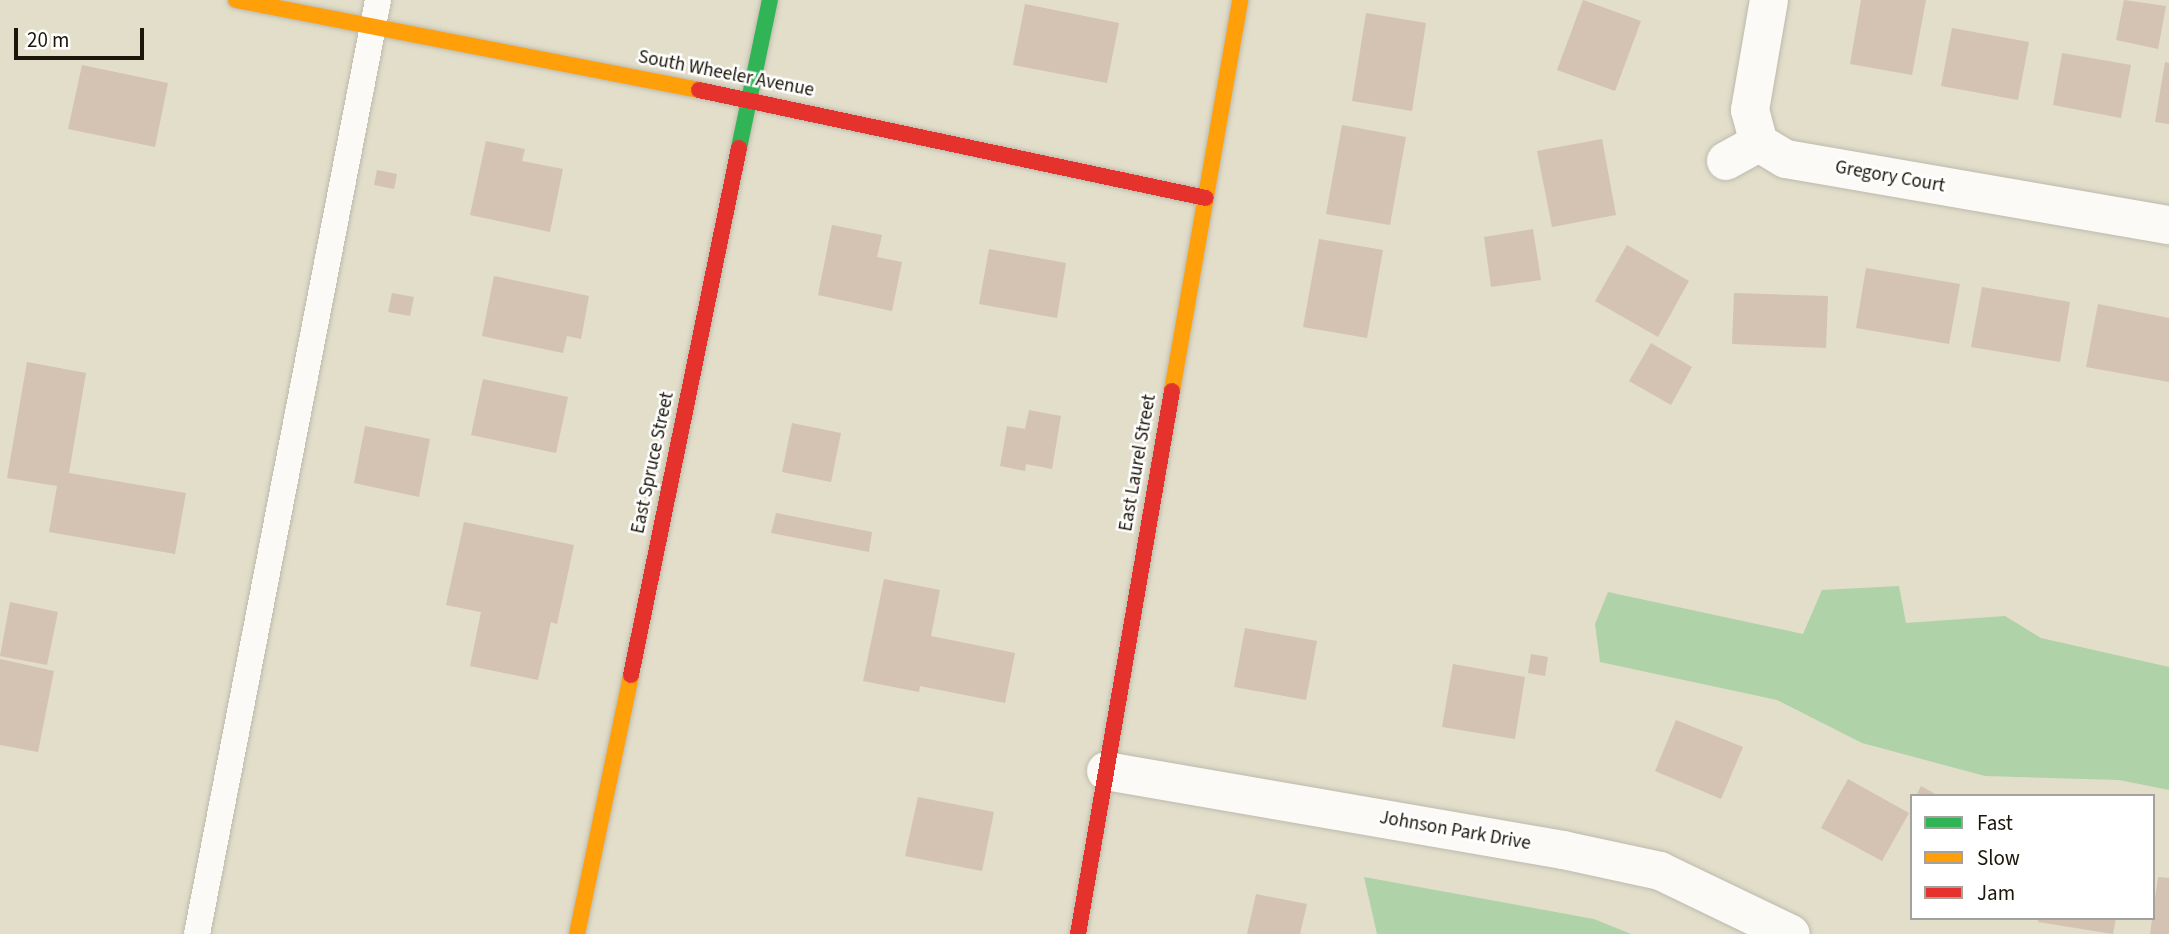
<!DOCTYPE html>
<html>
<head>
<meta charset="utf-8">
<style>
  body { margin:0 }
  #map { position:relative; width:2169px; height:934px; overflow:hidden; background:#e2deca; font-family:"Source Sans 3",sans-serif }
  div>[style] { position:absolute }
  .forest>* { inset:0; background:#b0d2a8 }
  .building>* { inset:0; background:#d4c2b2 }
  .roads { filter:drop-shadow(0 0 2px #bebaac) drop-shadow(0 0 2px #bebaac) }
  .lane>* { height:26px; margin:-13px; padding:0 13px; transform-origin:13px; border-radius:13px; background:#fbfaf7 }
  .street>* { height:38px; margin:-19px; padding:0 19px; transform-origin:19px; border-radius:19px; background:#fbfaf7 }
  .fast>* { height:16px; margin:-8px; padding:0 8px; transform-origin:8px; border-radius:8px; background:#30b455 }
  .slow>* { height:16px; margin:-8px; padding:0 8px; transform-origin:8px; border-radius:8px; background:#ff9f0a }
  .jam>* { height:16px; margin:-8px; padding:0 8px; transform-origin:8px; border-radius:8px; background:#e5322d }
  span { translate:-50% -50%; white-space:nowrap; text-align:center; line-height:1.15; -webkit-text-stroke:5px #fff; paint-order:stroke }
  .street-label { font-size:19px; color:#1a1609 }
  .legend { position:absolute; left:1910px; top:794px; width:245px; height:126px; box-sizing:border-box; background:#fff; border:2px solid #a3a29d; margin:0; padding:9px 12px; list-style:none; font-size:21px; color:#1a1609 }
  .legend li { display:flex; align-items:center; gap:14px; height:35px }
  .legend b { width:35px; border:2px solid #a3a29d }
  .scale { position:absolute; left:14px; top:28px; width:130px; height:32px; box-sizing:border-box; border:4px solid #1a1609; border-top:0; padding-left:9px; font-size:21px; line-height:24px; white-space:nowrap; color:#1a1609; -webkit-text-stroke:5px #fff; paint-order:stroke }
</style>
</head>
<body>
<div id="map">
  <div class="forest">
    <i style="clip-path:polygon(1899px 586px,1906px 623px,2005px 616px,2041px 638px,2169px 667px,2169px 790px,2119px 780px,1985px 776px,1862px 743px,1777px 700px,1600px 662px,1595px 624px,1608px 592px,1803px 634px,1822px 590px)"></i>
    <i style="clip-path:polygon(1364px 877px,1594px 919px,1631px 934px,1377px 934px)"></i>
  </div>
  <div class="building">
    <i style="clip-path:polygon(1583px 0,1641px 21px,1615px 91px,1557px 70px)"></i>
    <i style="clip-path:polygon(1861px 0,1926px 0,1912px 75px,1850px 64px)"></i>
    <i style="clip-path:polygon(2124px 0,2166px 6px,2158px 49px,2116px 40px)"></i>
    <i style="clip-path:polygon(1025px 4px,1119px 23px,1107px 83px,1013px 65px)"></i>
    <i style="clip-path:polygon(1366px 13px,1426px 23px,1412px 111px,1352px 101px)"></i>
    <i style="clip-path:polygon(1952px 28px,2029px 42px,2018px 100px,1941px 86px)"></i>
    <i style="clip-path:polygon(2062px 53px,2131px 65px,2121px 118px,2053px 105px)"></i>
    <i style="clip-path:polygon(2165px 62px,2169px 63px,2169px 124px,2155px 122px)"></i>
    <i style="clip-path:polygon(82px 65px,168px 83px,155px 147px,68px 129px)"></i>
    <i style="clip-path:polygon(1342px 125px,1406px 137px,1390px 225px,1326px 214px)"></i>
    <i style="clip-path:polygon(1602px 139px,1616px 215px,1552px 227px,1537px 151px)"></i>
    <i style="clip-path:polygon(486px 141px,525px 149px,522px 161px,563px 169px,550px 232px,470px 215px)"></i>
    <i style="clip-path:polygon(377px 170px,397px 174px,394px 189px,374px 185px)"></i>
    <i style="clip-path:polygon(832px 225px,882px 235px,877px 257px,902px 262px,892px 311px,818px 295px)"></i>
    <i style="clip-path:polygon(1533px 229px,1541px 280px,1491px 287px,1484px 237px)"></i>
    <i style="clip-path:polygon(1319px 239px,1383px 250px,1367px 338px,1303px 327px)"></i>
    <i style="clip-path:polygon(1627px 245px,1689px 281px,1658px 337px,1595px 301px)"></i>
    <i style="clip-path:polygon(989px 249px,1066px 263px,1057px 318px,979px 304px)"></i>
    <i style="clip-path:polygon(1866px 268px,1960px 284px,1949px 344px,1856px 328px)"></i>
    <i style="clip-path:polygon(494px 276px,589px 296px,581px 339px,567px 336px,563px 353px,482px 336px)"></i>
    <i style="clip-path:polygon(1982px 287px,2070px 302px,2060px 362px,1971px 347px)"></i>
    <i style="clip-path:polygon(392px 293px,414px 297px,410px 316px,388px 312px)"></i>
    <i style="clip-path:polygon(1734px 293px,1828px 296px,1826px 348px,1732px 344px)"></i>
    <i style="clip-path:polygon(2098px 304px,2169px 318px,2169px 382px,2086px 367px)"></i>
    <i style="clip-path:polygon(1651px 343px,1692px 367px,1671px 405px,1629px 381px)"></i>
    <i style="clip-path:polygon(27px 362px,86px 373px,69px 473px,186px 493px,175px 554px,49px 532px,57px 486px,7px 478px)"></i>
    <i style="clip-path:polygon(483px 379px,568px 397px,556px 453px,471px 435px)"></i>
    <i style="clip-path:polygon(1029px 410px,1061px 416px,1052px 469px,1026px 464px,1025px 471px,1000px 466px,1007px 426px,1025px 429px)"></i>
    <i style="clip-path:polygon(792px 423px,841px 433px,831px 482px,782px 472px)"></i>
    <i style="clip-path:polygon(365px 426px,430px 439px,419px 497px,354px 483px)"></i>
    <i style="clip-path:polygon(776px 513px,872px 532px,869px 552px,771px 533px)"></i>
    <i style="clip-path:polygon(464px 522px,574px 545px,557px 624px,551px 622px,538px 680px,470px 666px,481px 612px,446px 605px)"></i>
    <i style="clip-path:polygon(884px 579px,940px 590px,931px 636px,1015px 653px,1005px 703px,920px 686px,919px 692px,863px 681px)"></i>
    <i style="clip-path:polygon(10px 602px,58px 612px,47px 665px,0 656px)"></i>
    <i style="clip-path:polygon(1245px 628px,1317px 641px,1306px 700px,1234px 687px)"></i>
    <i style="clip-path:polygon(1531px 654px,1548px 657px,1545px 676px,1528px 673px)"></i>
    <i style="clip-path:polygon(0 659px,54px 671px,38px 752px,0 745px)"></i>
    <i style="clip-path:polygon(1453px 664px,1525px 677px,1515px 739px,1442px 727px)"></i>
    <i style="clip-path:polygon(1676px 720px,1743px 747px,1721px 799px,1655px 771px)"></i>
    <i style="clip-path:polygon(1848px 779px,1909px 813px,1882px 861px,1821px 828px)"></i>
    <i style="clip-path:polygon(1921px 786px,1939px 796px,1916px 796px)"></i>
    <i style="clip-path:polygon(918px 797px,994px 812px,982px 871px,905px 856px)"></i>
    <i style="clip-path:polygon(2158px 877px,2169px 878px,2169px 934px,2150px 934px)"></i>
    <i style="clip-path:polygon(1256px 894px,1307px 904px,1300px 934px,1247px 934px)"></i>
    <i style="clip-path:polygon(2039px 918px,2116px 918px,2113px 934px,2038px 922px)"></i>
  </div>
  <div class="roads">
    <div class="lane">
      <i style="left:197px;top:934px;width:951px;rotate:-79.03deg"></i>
    </div>
    <div class="street">
      <i style="left:1769px;top:0;width:112px;rotate:99.8deg"></i>
      <i style="left:1750px;top:110px;width:34px;rotate:75deg"></i>
      <i style="left:1759px;top:143px;width:31px;rotate:31deg"></i>
      <i style="left:1786px;top:159px;width:389px;rotate:9.8deg"></i>
      <i style="left:1726px;top:161px;width:38px;rotate:-29deg"></i>
      <i style="left:1106px;top:771px;width:464px;rotate:9.8deg"></i>
      <i style="left:1563px;top:850px;width:99px;rotate:12.2deg"></i>
      <i style="left:1660px;top:871px;width:145px;rotate:25.7deg"></i>
    </div>
    <div class="fast">
      <i style="left:739px;top:148px;width:151px;rotate:-78.2deg"></i>
    </div>
    <div class="slow">
      <i style="left:236px;top:0;width:472px;rotate:11deg"></i>
      <i style="left:1172px;top:391px;width:397px;rotate:-80.1deg"></i>
      <i style="left:577px;top:934px;width:265px;rotate:-78.2deg"></i>
    </div>
    <div class="jam">
      <i style="left:699px;top:90px;width:518px;rotate:12.03deg"></i>
      <i style="left:631px;top:675px;width:538px;rotate:-78.42deg"></i>
      <i style="left:1078px;top:934px;width:551px;rotate:-80.18deg"></i>
    </div>
  </div>
  <div class="street-label">
    <span style="left:726px;top:74px;rotate:11deg">South Wheeler Avenue</span>
    <span style="left:1890px;top:177px;rotate:10deg">Gregory Court</span>
    <span style="left:653px;top:463px;rotate:-78deg">East Spruce Street</span>
    <span style="left:1138px;top:463px;rotate:-80deg">East Laurel Street</span>
    <span style="left:1455px;top:831px;rotate:10deg">Johnson Park Drive</span>
  </div>
  <ul class="legend">
  <li><b style="height:9px;background:#30b455"></b>Fast</li>
  <li><b style="height:9px;background:#ff9f0a"></b>Slow</li>
  <li><b style="height:9px;background:#e5322d"></b>Jam</li>
  </ul>
  <div class="scale">20 m</div>
</div>
</body>
</html>
